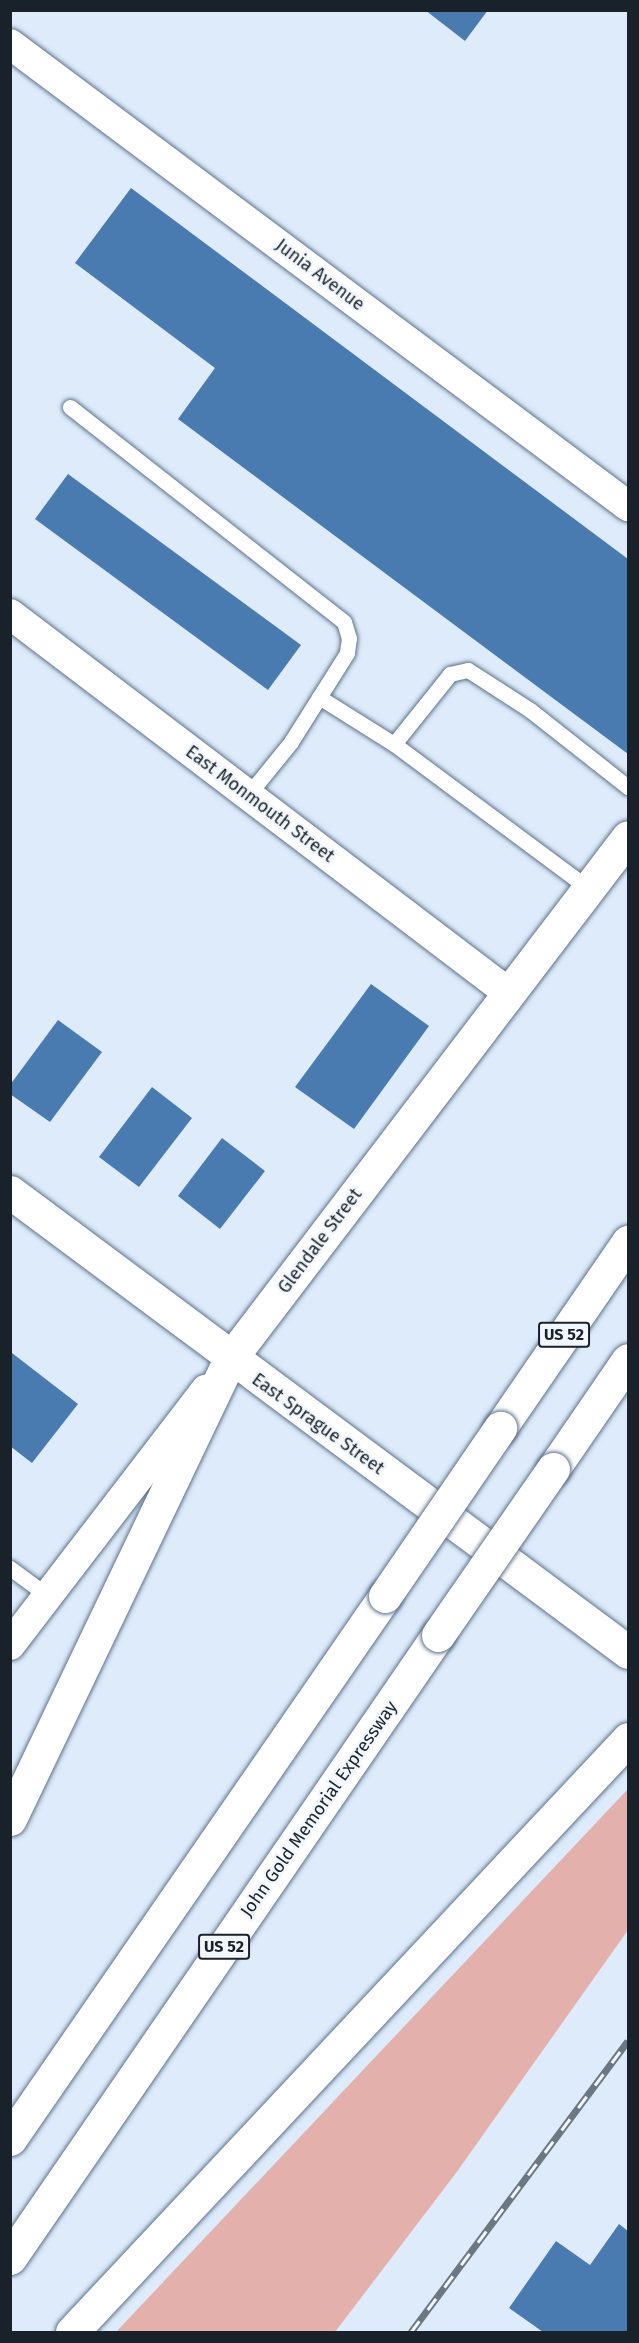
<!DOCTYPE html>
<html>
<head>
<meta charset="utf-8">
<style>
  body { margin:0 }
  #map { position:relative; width:639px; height:2343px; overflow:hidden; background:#ddebfb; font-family:"Fira Sans",sans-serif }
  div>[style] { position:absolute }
  .green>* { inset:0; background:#e3b0ac }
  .building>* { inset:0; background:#4a7bb0 }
  .roads { filter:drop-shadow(0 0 2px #5d728a) drop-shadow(0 0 2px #5d728a) }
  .lane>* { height:15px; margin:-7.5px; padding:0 7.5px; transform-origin:7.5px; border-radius:7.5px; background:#fff }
  .street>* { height:30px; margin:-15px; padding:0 15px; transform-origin:15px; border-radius:15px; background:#fff }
  .secondary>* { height:33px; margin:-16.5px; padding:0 16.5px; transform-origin:16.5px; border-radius:16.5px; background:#fff }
  .highway>* { height:33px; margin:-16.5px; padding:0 16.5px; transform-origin:16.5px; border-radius:16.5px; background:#fff }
  .rail>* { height:7px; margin-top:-3.5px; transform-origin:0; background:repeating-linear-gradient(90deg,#f2f7fc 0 14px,#6b7783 0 28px); box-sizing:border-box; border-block:2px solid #6b7783 }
  .bridges { filter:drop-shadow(0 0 2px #5d728a) drop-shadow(0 0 2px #5d728a) }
  .highway-bridge>* { height:33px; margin:-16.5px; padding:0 16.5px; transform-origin:16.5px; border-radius:16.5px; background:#fff }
  span { translate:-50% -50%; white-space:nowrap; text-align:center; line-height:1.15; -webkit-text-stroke:5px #f2f7fc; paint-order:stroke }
  .shield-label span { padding:2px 4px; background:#f2f7fc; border:2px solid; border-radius:4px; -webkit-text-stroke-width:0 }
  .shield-label { font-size:16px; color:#19222b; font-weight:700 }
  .street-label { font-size:18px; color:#19222b }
  .frame { position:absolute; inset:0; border:12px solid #19222b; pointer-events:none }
</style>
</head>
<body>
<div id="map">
  <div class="green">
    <i style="clip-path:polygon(628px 1789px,628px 1930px,456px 2173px,335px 2332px,116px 2332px)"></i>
  </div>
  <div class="building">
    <i style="clip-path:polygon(425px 10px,488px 10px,465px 41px)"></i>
    <i style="clip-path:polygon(131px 188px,628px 559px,628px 754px,178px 419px,215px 368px,75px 263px)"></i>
    <i style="clip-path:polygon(68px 474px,301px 645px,268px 690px,35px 519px)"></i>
    <i style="clip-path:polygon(371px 984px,429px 1026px,354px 1129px,295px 1087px)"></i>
    <i style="clip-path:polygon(58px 1020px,102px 1052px,50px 1122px,10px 1094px,10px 1085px)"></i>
    <i style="clip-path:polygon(152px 1087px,192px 1118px,139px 1187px,99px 1157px)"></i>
    <i style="clip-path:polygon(222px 1138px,265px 1171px,220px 1229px,178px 1196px)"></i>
    <i style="clip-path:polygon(12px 1353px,78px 1404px,32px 1463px,10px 1446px)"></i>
    <i style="clip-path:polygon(619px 2224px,628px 2231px,628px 2332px,543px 2332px,509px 2308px,556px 2241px,590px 2265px)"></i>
  </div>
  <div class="roads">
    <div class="lane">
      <i style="left:70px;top:407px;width:348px;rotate:38.1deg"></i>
      <i style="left:344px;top:622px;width:17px;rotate:73deg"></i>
      <i style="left:349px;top:638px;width:15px;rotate:98deg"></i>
      <i style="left:347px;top:653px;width:105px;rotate:122.2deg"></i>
      <i style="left:291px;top:742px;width:68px;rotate:129.1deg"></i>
      <i style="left:319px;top:697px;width:89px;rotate:32.1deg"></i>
      <i style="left:394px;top:744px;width:243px;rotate:36.6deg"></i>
      <i style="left:394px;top:744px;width:90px;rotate:-51.3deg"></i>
      <i style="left:450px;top:674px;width:18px;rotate:-13deg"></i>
      <i style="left:468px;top:670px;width:74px;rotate:32.8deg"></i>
      <i style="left:530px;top:710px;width:125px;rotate:38.2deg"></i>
      <i style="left:10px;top:1568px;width:47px;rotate:36.4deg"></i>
    </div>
    <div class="street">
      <i style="left:10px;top:44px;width:772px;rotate:36.78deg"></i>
      <i style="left:10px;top:614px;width:628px;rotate:37.23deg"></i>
      <i style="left:10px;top:1645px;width:322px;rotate:-52.5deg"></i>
    </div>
    <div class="secondary">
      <i style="left:10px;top:1192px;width:770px;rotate:36.66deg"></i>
      <i style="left:230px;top:1359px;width:656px;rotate:-52.68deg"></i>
    </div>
    <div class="highway">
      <i style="left:500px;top:1428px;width:226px;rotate:-55.5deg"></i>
      <i style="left:553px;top:1469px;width:132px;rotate:-55.5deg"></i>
      <i style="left:10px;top:1819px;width:510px;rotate:-64.44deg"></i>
      <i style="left:10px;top:2139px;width:660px;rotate:-55.37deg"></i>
      <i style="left:10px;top:2258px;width:756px;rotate:-55.51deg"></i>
      <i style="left:72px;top:2332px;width:813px;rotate:-46.84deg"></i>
    </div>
  </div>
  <div class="rail">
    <i style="left:411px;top:2332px;width:363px;rotate:-53.3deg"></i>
  </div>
  <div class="bridges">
    <div class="highway-bridge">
      <i style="left:385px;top:1596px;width:204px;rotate:-55.6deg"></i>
      <i style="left:438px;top:1635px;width:202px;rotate:-55.3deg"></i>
    </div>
  </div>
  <div class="shield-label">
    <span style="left:564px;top:1335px">US 52</span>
    <span style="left:224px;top:1947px">US 52</span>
  </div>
  <div class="street-label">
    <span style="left:320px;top:275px;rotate:37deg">Junia Avenue</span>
    <span style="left:260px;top:804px;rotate:37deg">East Monmouth Street</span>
    <span style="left:320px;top:1241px;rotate:-53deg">Glendale Street</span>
    <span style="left:318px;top:1424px;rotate:36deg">East Sprague Street</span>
    <span style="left:319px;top:1809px;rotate:-55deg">John Gold Memorial Expressway</span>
  </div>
  <div class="frame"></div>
</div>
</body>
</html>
